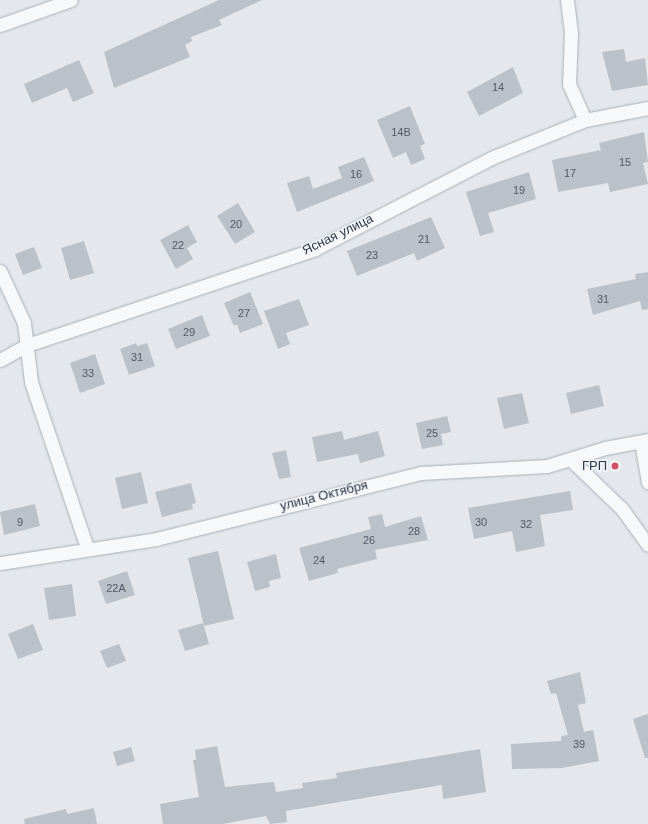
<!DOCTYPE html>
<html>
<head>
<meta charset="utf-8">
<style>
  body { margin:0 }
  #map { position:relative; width:648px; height:824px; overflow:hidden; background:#e4e8ec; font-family:Arial,sans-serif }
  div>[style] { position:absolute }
  .building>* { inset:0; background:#bbc1c9 }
  .roads { filter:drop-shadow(0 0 1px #a9afb6) drop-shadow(0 0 1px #a9afb6) }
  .minor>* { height:13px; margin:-6.5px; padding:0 6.5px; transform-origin:6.5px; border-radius:6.5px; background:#f7f8fa }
  .dots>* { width:11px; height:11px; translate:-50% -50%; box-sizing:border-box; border:2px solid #f4f6f9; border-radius:50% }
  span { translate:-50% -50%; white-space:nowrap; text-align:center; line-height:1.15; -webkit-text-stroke:3px #f4f6f9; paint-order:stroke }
  .number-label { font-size:11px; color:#505965 }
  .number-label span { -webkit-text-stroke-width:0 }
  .street-label { font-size:13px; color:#2c3644 }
  .poi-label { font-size:13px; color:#2c3644 }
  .right { translate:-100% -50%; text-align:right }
</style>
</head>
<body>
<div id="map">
  <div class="building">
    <i style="clip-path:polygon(219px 0,262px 0,219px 20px,222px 25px,191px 37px,192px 41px,185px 45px,190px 57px,114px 88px,104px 52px)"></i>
    <i style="clip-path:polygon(624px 49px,626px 62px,645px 58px,648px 85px,612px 91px,602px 52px)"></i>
    <i style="clip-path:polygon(79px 60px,94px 93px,73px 102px,67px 88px,32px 103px,24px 84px)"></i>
    <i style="clip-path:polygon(513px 67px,523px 93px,479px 116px,467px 92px)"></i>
    <i style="clip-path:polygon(410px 106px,425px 144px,420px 146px,425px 159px,411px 165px,406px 152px,393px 158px,377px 120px)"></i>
    <i style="clip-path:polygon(644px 132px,648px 162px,643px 163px,648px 184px,610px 192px,608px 183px,558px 192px,552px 160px,601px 150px,599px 143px)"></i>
    <i style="clip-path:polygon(364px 157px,374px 181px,297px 212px,287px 183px,309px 176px,313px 189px,342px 178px,338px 167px)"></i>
    <i style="clip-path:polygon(529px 172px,536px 199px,488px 213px,494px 232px,480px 236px,466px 192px)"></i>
    <i style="clip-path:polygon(238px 203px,255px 232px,235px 244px,217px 216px)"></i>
    <i style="clip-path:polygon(431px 217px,445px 248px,417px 261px,414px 253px,357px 276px,347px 251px)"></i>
    <i style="clip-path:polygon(188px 225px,197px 242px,187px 248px,193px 259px,176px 269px,160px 240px)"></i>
    <i style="clip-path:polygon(84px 241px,94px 273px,70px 280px,61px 248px)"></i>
    <i style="clip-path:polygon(34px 247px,42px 268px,23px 275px,15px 254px)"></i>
    <i style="clip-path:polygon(648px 272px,648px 309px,642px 310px,640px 301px,593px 315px,587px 289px,636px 279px,635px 274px)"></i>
    <i style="clip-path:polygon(250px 292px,263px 324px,240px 333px,237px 324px,234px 326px,224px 303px)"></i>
    <i style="clip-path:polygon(299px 299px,309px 325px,286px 333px,290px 344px,278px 349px,264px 311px)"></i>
    <i style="clip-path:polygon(202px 315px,210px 336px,176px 349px,168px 329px)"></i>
    <i style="clip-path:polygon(136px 343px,137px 346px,147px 343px,155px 366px,129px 375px,120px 349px)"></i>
    <i style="clip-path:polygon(95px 354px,105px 384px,80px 393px,70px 363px)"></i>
    <i style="clip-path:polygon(599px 385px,604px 406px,571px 414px,566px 393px)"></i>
    <i style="clip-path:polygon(522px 393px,529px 423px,504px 429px,497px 398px)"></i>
    <i style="clip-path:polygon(447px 416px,451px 432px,441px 434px,443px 445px,422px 449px,416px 423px)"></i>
    <i style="clip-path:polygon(342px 431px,344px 440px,378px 431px,385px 456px,360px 463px,358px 454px,317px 462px,312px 437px)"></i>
    <i style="clip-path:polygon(286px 450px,291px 477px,279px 479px,272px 453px)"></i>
    <i style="clip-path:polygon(141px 472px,148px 503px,122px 509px,115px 478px)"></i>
    <i style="clip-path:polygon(191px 483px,196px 503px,192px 504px,193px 509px,162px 517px,155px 492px)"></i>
    <i style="clip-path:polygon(570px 491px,573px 510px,540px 515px,545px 546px,516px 552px,512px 531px,474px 539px,468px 508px)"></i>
    <i style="clip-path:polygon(35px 504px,40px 526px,4px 535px,0 512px)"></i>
    <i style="clip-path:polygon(382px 514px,385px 527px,421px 516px,428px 540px,375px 550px,377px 559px,337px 569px,338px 573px,309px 581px,299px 548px,371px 529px,368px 517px)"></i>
    <i style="clip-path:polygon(218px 551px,234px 619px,204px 626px,188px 558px)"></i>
    <i style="clip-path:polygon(276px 554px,281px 578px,269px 581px,270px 587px,255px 591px,247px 562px)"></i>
    <i style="clip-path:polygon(127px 571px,135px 595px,106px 604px,98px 581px)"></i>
    <i style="clip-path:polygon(72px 584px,76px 616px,49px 620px,44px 588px)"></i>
    <i style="clip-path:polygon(203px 623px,209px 644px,185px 651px,178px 630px)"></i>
    <i style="clip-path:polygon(33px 624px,43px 650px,18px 659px,8px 634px)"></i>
    <i style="clip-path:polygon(119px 644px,126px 661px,107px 668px,100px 651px)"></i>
    <i style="clip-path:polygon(580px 672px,586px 703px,578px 705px,584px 732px,593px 730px,599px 761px,562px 768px,512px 769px,511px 744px,561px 741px,561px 736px,568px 735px,556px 693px,551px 694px,547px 681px)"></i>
    <i style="clip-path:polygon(648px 714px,648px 758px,645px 758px,633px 719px)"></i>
    <i style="clip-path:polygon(217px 746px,225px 787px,274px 782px,276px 792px,303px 788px,302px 783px,337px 778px,336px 773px,480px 749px,486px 792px,443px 799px,442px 785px,286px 811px,287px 822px,270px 824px,266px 816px,223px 824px,163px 824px,160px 804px,199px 797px,193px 760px,196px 760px,195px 750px)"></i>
    <i style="clip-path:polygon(131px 747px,135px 761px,117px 766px,113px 752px)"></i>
    <i style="clip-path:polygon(94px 808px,97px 824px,25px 824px,24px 819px,66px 809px,67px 814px)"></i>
  </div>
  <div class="roads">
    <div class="minor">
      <i style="left:567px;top:0;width:33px;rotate:83deg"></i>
      <i style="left:571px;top:33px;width:51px;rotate:92.2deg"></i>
      <i style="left:569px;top:84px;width:39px;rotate:66deg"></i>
      <i style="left:0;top:25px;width:75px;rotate:-19.4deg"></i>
      <i style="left:0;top:271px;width:57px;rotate:65.2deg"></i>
      <i style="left:24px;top:323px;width:59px;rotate:83.2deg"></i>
      <i style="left:31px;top:382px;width:174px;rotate:71.3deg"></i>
      <i style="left:0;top:360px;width:31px;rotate:-29deg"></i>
      <i style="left:27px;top:345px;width:304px;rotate:-18.4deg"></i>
      <i style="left:315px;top:249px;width:198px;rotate:-27.3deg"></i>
      <i style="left:491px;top:158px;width:101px;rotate:-22deg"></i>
      <i style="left:585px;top:120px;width:64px;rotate:-10.8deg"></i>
      <i style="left:641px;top:442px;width:41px;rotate:80.1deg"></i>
      <i style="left:570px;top:459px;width:72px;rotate:43.9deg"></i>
      <i style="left:622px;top:509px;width:44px;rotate:54.2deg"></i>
      <i style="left:0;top:563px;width:158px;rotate:-8.7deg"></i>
      <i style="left:156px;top:539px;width:273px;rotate:-14deg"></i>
      <i style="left:421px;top:473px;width:126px;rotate:-3.2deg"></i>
      <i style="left:547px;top:466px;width:61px;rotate:-17.2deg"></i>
      <i style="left:605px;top:448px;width:44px;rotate:-10.5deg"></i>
    </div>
  </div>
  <div class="dots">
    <i style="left:615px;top:466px;background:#cc4e69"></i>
  </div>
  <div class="number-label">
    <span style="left:498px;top:87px">14</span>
    <span style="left:401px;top:132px">14В</span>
    <span style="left:625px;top:162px">15</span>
    <span style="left:570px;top:173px">17</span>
    <span style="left:356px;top:174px">16</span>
    <span style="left:519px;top:190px">19</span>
    <span style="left:236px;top:224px">20</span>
    <span style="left:424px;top:239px">21</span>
    <span style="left:178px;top:245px">22</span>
    <span style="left:372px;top:255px">23</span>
    <span style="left:603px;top:299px">31</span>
    <span style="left:244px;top:313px">27</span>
    <span style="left:189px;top:332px">29</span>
    <span style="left:137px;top:357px">31</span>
    <span style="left:88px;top:373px">33</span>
    <span style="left:432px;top:433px">25</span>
    <span style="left:20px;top:522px">9</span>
    <span style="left:481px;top:522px">30</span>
    <span style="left:526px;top:524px">32</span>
    <span style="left:414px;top:531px">28</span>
    <span style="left:369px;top:540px">26</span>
    <span style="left:319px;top:560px">24</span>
    <span style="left:116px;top:588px">22А</span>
    <span style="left:579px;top:744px">39</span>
  </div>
  <div class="street-label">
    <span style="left:338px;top:235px;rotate:-26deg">Ясная улица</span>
    <span style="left:324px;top:496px;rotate:-14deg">улица Октября</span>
  </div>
  <div class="poi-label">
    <span class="right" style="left:607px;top:466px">ГРП</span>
  </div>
</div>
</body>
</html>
